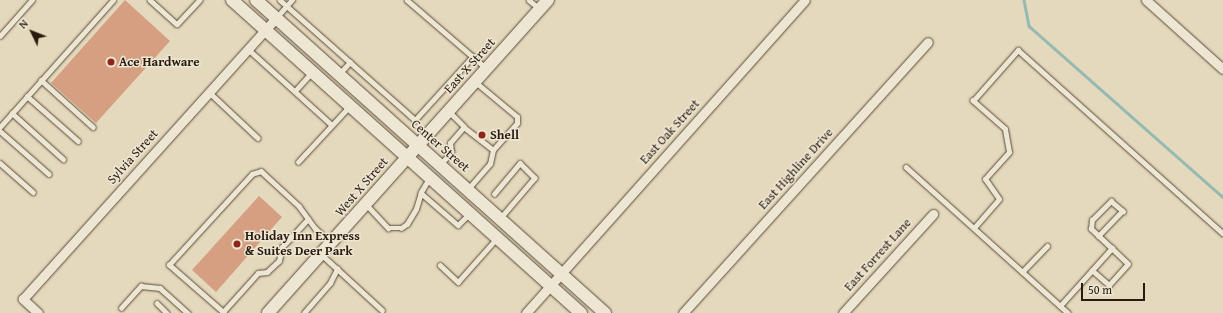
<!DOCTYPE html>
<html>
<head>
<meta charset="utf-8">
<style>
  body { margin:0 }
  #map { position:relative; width:1223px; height:313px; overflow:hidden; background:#e4d9bc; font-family:"Gentium Book Plus",serif }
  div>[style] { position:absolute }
  .stream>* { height:2.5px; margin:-1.25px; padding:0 1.25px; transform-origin:1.25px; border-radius:1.25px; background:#95bab1 }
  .building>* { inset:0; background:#d69f81 }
  .roads { filter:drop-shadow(0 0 1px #584a3a) drop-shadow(0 0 1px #584a3a) }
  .lane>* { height:4.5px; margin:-2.25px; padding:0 2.25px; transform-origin:2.25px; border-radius:2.25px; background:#ede6d3 }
  .street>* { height:9px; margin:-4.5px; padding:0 4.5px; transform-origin:4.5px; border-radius:4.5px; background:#ede6d3 }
  .secondary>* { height:12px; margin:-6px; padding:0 6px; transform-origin:6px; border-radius:6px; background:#ede6d3 }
  .dots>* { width:11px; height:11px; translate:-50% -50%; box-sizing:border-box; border:2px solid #ede6d3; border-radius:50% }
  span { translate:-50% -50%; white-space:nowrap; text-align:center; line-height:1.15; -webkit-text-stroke:3px #ede6d3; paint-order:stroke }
  .poi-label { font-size:13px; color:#291b0f; font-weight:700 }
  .left { translate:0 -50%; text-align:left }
  .street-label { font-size:13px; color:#291b0f }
  .north { position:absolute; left:12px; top:12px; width:40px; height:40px; -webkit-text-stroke:3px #ede6d3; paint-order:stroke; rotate:313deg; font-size:11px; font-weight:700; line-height:16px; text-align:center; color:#291b0f }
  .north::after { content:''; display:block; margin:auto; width:14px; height:18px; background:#291b0f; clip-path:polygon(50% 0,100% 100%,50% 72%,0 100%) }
  .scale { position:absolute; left:1081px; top:283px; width:64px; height:18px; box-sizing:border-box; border:2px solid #291b0f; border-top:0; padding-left:5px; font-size:12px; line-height:14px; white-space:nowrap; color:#291b0f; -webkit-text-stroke:3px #ede6d3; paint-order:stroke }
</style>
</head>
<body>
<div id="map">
  <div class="stream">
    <i style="left:1024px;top:0;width:26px;rotate:79deg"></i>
    <i style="left:1029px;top:26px;width:259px;rotate:41.4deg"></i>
  </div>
  <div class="building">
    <i style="clip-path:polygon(125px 0,170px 41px,96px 123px,51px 83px)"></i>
    <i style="clip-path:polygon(259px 196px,282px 217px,216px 292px,192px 270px)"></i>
  </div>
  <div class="roads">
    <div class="lane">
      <i style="left:150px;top:0;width:36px;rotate:42deg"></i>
      <i style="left:177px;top:24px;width:33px;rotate:-47deg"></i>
      <i style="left:280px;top:0;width:181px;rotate:41.6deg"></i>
      <i style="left:415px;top:120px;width:86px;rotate:-47.8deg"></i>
      <i style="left:407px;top:0;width:104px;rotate:40.7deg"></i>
      <i style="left:529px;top:0;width:14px;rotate:39deg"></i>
      <i style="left:277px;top:17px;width:23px;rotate:-49deg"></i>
      <i style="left:0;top:36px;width:48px;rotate:-48.4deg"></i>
      <i style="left:248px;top:49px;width:113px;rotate:42.1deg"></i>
      <i style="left:339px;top:74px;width:16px;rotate:-47deg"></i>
      <i style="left:41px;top:80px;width:70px;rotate:42.1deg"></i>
      <i style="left:295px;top:91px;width:24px;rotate:-48deg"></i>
      <i style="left:209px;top:92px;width:67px;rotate:43.2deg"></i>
      <i style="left:27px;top:96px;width:68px;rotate:41.4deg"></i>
      <i style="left:12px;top:113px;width:69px;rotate:42deg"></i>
      <i style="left:0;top:127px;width:170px;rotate:-48.3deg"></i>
      <i style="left:464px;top:127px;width:37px;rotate:38deg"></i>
      <i style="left:0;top:131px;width:65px;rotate:41.3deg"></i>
      <i style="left:298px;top:162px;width:75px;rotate:-47.2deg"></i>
      <i style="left:0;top:163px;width:44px;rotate:41.3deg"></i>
      <i style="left:441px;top:164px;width:16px;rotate:-50deg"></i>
      <i style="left:451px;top:152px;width:9px;rotate:-96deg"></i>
      <i style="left:450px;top:143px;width:21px;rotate:-49deg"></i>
      <i style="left:464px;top:127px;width:21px;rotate:-135deg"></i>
      <i style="left:906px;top:167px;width:218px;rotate:42deg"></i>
      <i style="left:430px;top:178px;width:17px;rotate:121deg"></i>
      <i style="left:421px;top:193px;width:49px;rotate:40.9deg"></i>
      <i style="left:458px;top:225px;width:17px;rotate:-45deg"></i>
      <i style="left:468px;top:189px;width:33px;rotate:-49deg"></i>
      <i style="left:490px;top:164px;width:14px;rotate:-78deg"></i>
      <i style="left:493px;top:150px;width:36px;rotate:-48deg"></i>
      <i style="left:517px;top:123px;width:6px;rotate:-90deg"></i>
      <i style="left:517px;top:117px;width:53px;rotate:-140.3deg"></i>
      <i style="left:494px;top:194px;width:40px;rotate:-50deg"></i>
      <i style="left:520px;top:163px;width:21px;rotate:45deg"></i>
      <i style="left:535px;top:178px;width:52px;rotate:130.4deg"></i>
      <i style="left:366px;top:204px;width:33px;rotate:47deg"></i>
      <i style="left:388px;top:228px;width:13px"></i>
      <i style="left:401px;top:228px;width:7px;rotate:-34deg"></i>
      <i style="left:407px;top:224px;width:17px;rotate:-59deg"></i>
      <i style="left:416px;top:209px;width:17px;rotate:-73deg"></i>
      <i style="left:974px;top:228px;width:38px;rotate:-49deg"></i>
      <i style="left:999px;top:199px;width:24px;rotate:-125deg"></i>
      <i style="left:985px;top:179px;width:36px;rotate:-48deg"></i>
      <i style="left:1009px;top:152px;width:23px;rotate:-100deg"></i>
      <i style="left:1005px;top:129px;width:43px;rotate:-138.8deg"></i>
      <i style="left:973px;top:101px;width:68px;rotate:-48.6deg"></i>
      <i style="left:1018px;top:50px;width:275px;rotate:41.8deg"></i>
      <i style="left:321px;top:254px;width:83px;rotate:42.6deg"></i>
      <i style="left:440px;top:265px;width:25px;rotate:43deg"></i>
      <i style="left:458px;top:282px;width:57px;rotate:-48.5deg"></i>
      <i style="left:1092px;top:270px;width:23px;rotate:41deg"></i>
      <i style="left:1109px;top:285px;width:28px;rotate:-48deg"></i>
      <i style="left:1128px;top:264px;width:51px;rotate:-136.6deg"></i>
      <i style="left:1091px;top:229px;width:9px;rotate:-84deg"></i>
      <i style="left:1092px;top:220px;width:27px;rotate:-45deg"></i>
      <i style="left:1111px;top:201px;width:16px;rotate:40deg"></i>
      <i style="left:1123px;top:211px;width:35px;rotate:134deg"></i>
      <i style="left:1022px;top:272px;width:36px;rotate:-46deg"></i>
      <i style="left:157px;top:303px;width:14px;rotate:45deg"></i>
      <i style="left:1060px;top:306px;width:78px;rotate:-48.1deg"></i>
      <i style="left:121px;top:308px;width:30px;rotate:-48deg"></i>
      <i style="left:141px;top:286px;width:19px;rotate:6deg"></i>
      <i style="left:160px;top:288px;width:38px;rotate:42deg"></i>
      <i style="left:223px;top:312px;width:52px;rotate:-48.1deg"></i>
      <i style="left:258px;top:273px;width:9px;rotate:-6deg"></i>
      <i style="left:267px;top:272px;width:16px;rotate:-43deg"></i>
      <i style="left:279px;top:261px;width:14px;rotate:-78deg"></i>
      <i style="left:282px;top:247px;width:38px;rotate:-47deg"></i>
      <i style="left:224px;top:313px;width:73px;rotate:-138.9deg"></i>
      <i style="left:169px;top:265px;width:123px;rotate:-47.6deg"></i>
      <i style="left:252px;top:174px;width:9px;rotate:-18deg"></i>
      <i style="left:261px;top:171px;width:52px;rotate:42.6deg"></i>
      <i style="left:299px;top:206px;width:27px;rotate:54deg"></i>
      <i style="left:315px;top:228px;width:21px;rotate:43deg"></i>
      <i style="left:304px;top:313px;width:40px;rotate:-49deg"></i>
      <i style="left:330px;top:283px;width:16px;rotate:-63deg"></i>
    </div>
    <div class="street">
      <i style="left:1146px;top:0;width:103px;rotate:41.9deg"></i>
      <i style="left:38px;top:313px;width:21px;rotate:-137deg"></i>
      <i style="left:23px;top:299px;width:378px;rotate:-48deg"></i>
      <i style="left:526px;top:313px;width:419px;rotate:-48.3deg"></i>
      <i style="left:683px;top:313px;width:365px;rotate:-47.9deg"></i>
      <i style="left:843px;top:313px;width:134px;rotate:-47.7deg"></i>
    </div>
    <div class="secondary">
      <i style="left:232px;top:0;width:469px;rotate:41.9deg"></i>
      <i style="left:256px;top:0;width:469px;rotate:41.9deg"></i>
      <i style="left:268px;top:313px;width:420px;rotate:-48.2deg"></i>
    </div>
  </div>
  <div class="dots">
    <i style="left:111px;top:62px;background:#8f2418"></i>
    <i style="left:482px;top:135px;background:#8f2418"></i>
    <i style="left:237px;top:244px;background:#8f2418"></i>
  </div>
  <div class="poi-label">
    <span class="left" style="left:119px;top:62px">Ace Hardware</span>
    <span class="left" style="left:490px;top:135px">Shell</span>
    <span class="left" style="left:245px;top:244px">Holiday Inn Express<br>&amp; Suites Deer Park</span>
  </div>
  <div class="street-label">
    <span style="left:470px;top:66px;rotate:-48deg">East X Street</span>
    <span style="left:670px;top:132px;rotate:-48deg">East Oak Street</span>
    <span style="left:440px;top:146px;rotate:41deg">Center Street</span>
    <span style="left:133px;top:157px;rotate:-48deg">Sylvia Street</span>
    <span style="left:796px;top:169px;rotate:-48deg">East Highline Drive</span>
    <span style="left:362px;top:187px;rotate:-49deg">West X Street</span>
    <span style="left:878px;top:255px;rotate:-48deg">East Forrest Lane</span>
  </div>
  <div class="north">N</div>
  <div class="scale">50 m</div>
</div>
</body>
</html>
